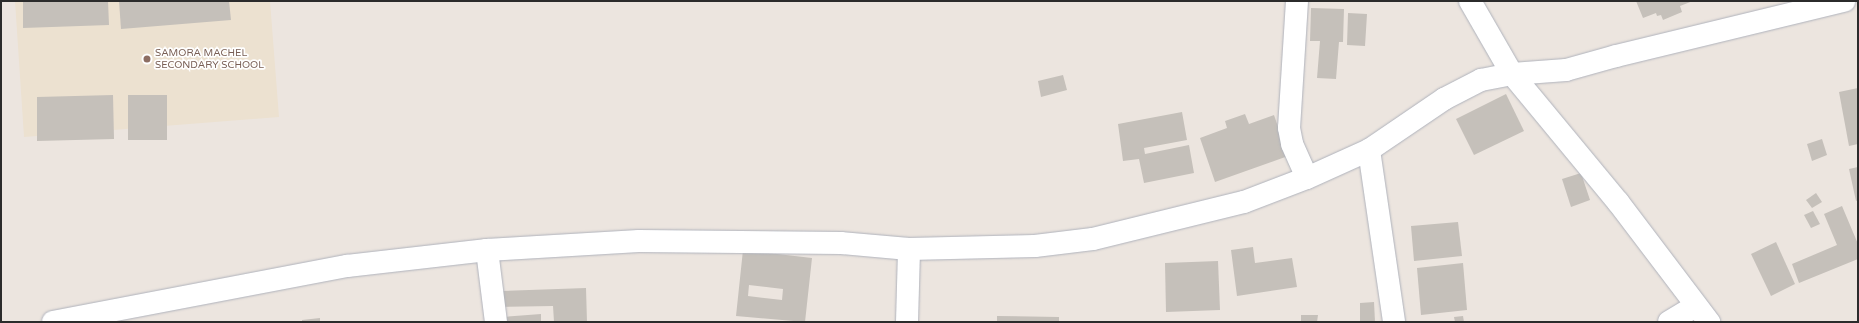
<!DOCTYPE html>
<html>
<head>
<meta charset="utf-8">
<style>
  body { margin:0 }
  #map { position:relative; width:1859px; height:323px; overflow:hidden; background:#ece5df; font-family:"Varela Round",sans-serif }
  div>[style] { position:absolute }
  .education>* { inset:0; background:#ece1d0 }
  .building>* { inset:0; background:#c5c0ba }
  .roads { filter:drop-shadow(0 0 1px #afb2bb) drop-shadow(0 0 1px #afb2bb) }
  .street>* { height:22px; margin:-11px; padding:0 11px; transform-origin:11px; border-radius:11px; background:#fff }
  .dots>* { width:11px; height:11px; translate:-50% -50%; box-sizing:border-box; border:2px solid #fff; border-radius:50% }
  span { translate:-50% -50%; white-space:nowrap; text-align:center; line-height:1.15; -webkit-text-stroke:3.5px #fff; paint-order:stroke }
  .education-label { font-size:10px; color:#785e54 }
  .left { translate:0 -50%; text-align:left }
  .frame { position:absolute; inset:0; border:2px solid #2b2b2b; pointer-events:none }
</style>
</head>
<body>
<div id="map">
  <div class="education">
    <i style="clip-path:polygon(15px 1px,270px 1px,279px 117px,24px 137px)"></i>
  </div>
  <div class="building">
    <i style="clip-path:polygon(23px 1px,108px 1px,109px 25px,23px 28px)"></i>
    <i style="clip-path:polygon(119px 1px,229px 1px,231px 20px,121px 29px)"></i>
    <i style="clip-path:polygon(1636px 1px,1693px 1px,1680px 6px,1682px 12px,1663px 20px,1661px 15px,1657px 16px,1656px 13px,1643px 18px)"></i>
    <i style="clip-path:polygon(1311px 8px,1344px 9px,1343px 42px,1339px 42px,1336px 79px,1317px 78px,1320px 41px,1310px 41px)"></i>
    <i style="clip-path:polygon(1348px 13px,1367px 14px,1365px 46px,1347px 45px)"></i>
    <i style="clip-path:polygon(1063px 75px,1067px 90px,1041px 97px,1038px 81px)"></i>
    <i style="clip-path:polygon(1858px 88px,1858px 144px,1849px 146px,1839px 92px)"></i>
    <i style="clip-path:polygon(1506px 94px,1524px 131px,1474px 155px,1456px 119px)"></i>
    <i style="clip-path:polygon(113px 95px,114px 139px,37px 141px,37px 97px)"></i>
    <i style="clip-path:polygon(128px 95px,167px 95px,167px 140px,128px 140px)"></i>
    <i style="clip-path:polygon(1182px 112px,1187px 140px,1144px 148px,1145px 154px,1189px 145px,1194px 173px,1144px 183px,1139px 159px,1123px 161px,1118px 124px)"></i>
    <i style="clip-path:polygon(1245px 114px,1249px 124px,1274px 115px,1288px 156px,1215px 182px,1200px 138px,1227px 128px,1225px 121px)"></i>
    <i style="clip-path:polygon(1822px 139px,1827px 155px,1812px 161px,1807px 144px)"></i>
    <i style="clip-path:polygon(1858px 167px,1858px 200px,1856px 201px,1849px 169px)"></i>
    <i style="clip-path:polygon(1581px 173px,1590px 200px,1571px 207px,1562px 179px)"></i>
    <i style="clip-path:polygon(1816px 193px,1822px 202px,1812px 208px,1806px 200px)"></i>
    <i style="clip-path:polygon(1842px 206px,1858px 244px,1858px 259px,1799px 283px,1792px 264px,1837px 245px,1824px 214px)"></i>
    <i style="clip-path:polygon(1813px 211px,1820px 224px,1811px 228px,1804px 215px)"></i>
    <i style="clip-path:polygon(1458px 222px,1462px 256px,1414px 261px,1411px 226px)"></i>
    <i style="clip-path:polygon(1776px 242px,1795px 284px,1771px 296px,1751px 254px)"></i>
    <i style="clip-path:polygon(1253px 247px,1255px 263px,1292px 258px,1297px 287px,1237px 296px,1231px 250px)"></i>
    <i style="clip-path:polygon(evenodd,743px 250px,812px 258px,805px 322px,736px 316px,743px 250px,749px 285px,783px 289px,782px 300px,748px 296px,749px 285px)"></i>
    <i style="clip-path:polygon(1218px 261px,1220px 310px,1166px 312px,1165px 263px)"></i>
    <i style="clip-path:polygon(1463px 263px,1467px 310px,1421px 315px,1417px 268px)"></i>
    <i style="clip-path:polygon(586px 288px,587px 322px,554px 322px,553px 306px,500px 307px,500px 291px)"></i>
    <i style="clip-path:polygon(1374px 302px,1375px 322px,1360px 322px,1360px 303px)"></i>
    <i style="clip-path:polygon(541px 314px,541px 322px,503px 322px,502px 317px)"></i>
    <i style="clip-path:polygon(1301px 315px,1318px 315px,1317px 322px,1301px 322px)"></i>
    <i style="clip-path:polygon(997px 316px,1059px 317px,1059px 322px,997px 322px)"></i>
    <i style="clip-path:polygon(1463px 316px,1464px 322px,1455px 322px,1454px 317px)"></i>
    <i style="clip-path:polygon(320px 318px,320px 322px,302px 322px,302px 320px)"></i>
  </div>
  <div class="roads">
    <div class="street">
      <i style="left:1297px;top:1px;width:127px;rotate:93.6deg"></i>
      <i style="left:1289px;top:128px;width:16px;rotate:79deg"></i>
      <i style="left:1292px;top:144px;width:37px;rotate:66deg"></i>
      <i style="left:1470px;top:1px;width:84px;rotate:60.1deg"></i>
      <i style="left:1512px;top:74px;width:166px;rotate:50.4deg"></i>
      <i style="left:1618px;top:202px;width:151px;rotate:52.8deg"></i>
      <i style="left:1369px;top:150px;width:174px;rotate:81.7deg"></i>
      <i style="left:487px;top:250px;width:73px;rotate:82.9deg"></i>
      <i style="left:53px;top:322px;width:299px;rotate:-10.8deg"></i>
      <i style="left:347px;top:266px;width:141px;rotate:-6.5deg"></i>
      <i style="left:487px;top:250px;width:152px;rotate:-3.4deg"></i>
      <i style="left:639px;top:241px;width:202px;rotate:0.6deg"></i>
      <i style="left:841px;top:243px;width:68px;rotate:5deg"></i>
      <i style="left:909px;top:249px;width:126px;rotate:-1.4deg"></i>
      <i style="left:1035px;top:246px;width:58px;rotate:-6.9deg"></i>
      <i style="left:1093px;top:239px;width:155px;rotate:-13.8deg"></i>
      <i style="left:1244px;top:202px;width:67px;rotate:-20.9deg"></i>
      <i style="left:1307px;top:178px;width:68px;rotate:-24.3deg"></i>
      <i style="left:1369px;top:150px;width:91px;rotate:-34.2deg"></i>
      <i style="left:1444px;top:99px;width:42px;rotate:-27.2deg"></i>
      <i style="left:1481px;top:80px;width:32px;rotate:-11deg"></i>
      <i style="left:1512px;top:74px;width:54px;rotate:-4.2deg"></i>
      <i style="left:1566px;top:70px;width:52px;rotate:-15.6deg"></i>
      <i style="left:1616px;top:56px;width:235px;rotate:-13.6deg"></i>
      <i style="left:907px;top:322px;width:73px;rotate:-88.4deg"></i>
      <i style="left:1669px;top:322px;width:31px;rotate:-31deg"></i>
    </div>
  </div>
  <div class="dots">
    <i style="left:147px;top:59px;background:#8d6e63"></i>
  </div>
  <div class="education-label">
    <span class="left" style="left:155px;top:59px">SAMORA MACHEL<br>SECONDARY SCHOOL</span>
  </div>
  <div class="frame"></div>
</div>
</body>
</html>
